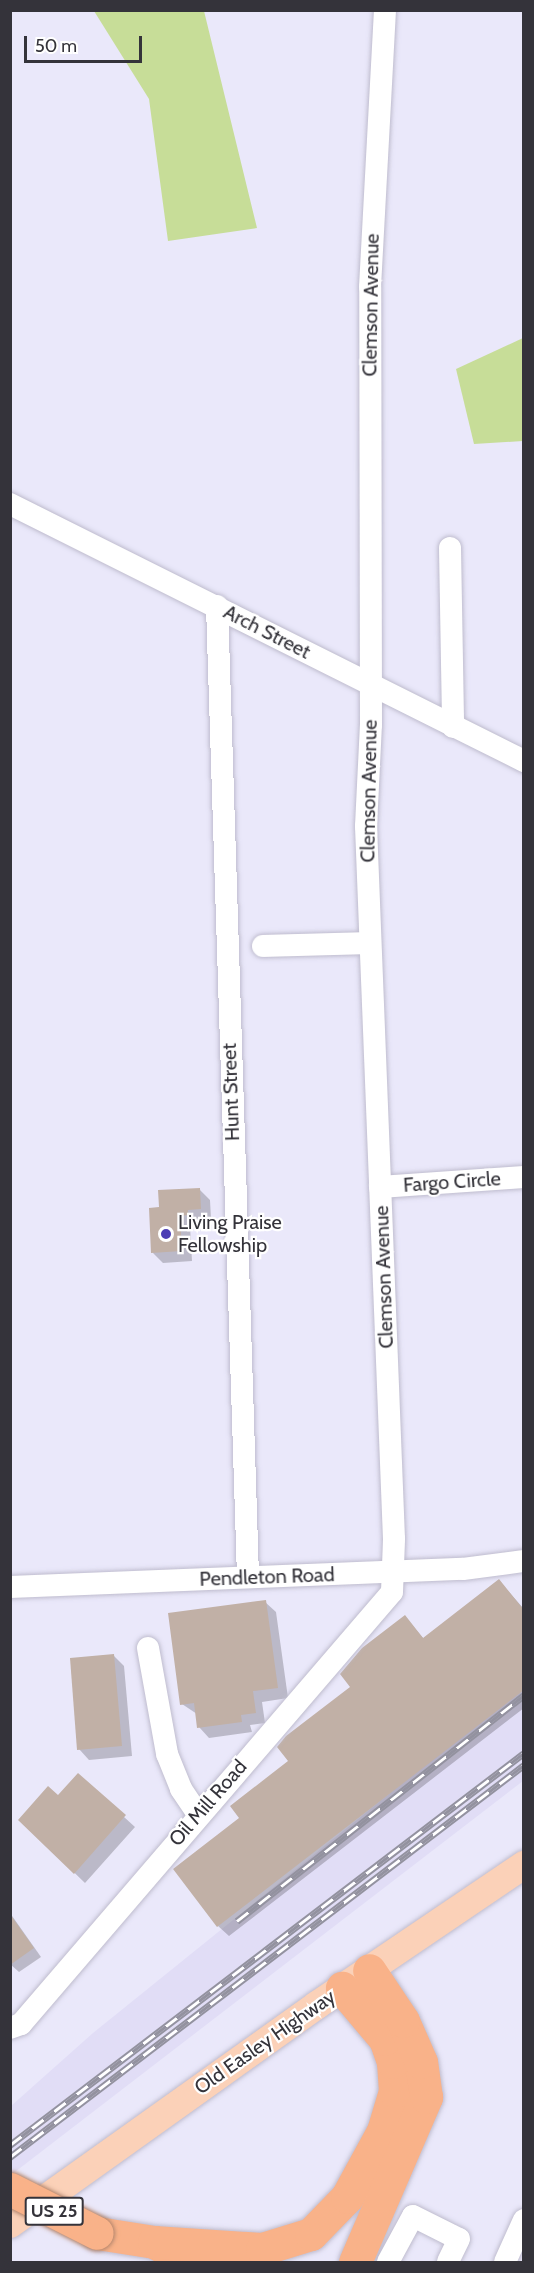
<!DOCTYPE html>
<html>
<head>
<meta charset="utf-8">
<style>
  body { margin:0 }
  #map { position:relative; width:534px; height:2273px; overflow:hidden; background:#eae8fa; font-family:Cabin,sans-serif }
  div>[style] { position:absolute }
  .built>* { inset:0; background:#e1ddf6 }
  .green>* { inset:0; background:#c7dd98 }
  .shadow>* { inset:0; background:#0003 }
  .building>* { inset:0; background:#c1b0a6 }
  .roads { filter:drop-shadow(0 0 2px #bfbcce) drop-shadow(0 0 2px #bfbcce) }
  .minor>* { height:22px; margin:-11px; padding:0 11px; transform-origin:11px; border-radius:11px; background:#fff }
  .major>* { height:28px; margin:-14px; padding:0 14px; transform-origin:14px; border-radius:14px; background:#fbd1b8 }
  .highway>* { height:33px; margin:-16.5px; padding:0 16.5px; transform-origin:16.5px; border-radius:16.5px; background:#f9b289 }
  .rail>* { height:7px; margin-top:-3.5px; transform-origin:0; background:repeating-linear-gradient(90deg,#fff 0 14px,#93929f 0 28px); box-sizing:border-box; border-block:2px solid #93929f }
  .bridges { filter:drop-shadow(0 0 2px #b4866d) drop-shadow(0 0 2px #b4866d) }
  .highway-bridge>* { height:33px; margin:-16.5px; padding:0 16.5px; transform-origin:16.5px; border-radius:16.5px; background:#f9b289 }
  .dots>* { width:16px; height:16px; translate:-50% -50%; box-sizing:border-box; border:3px solid #fff; border-radius:50% }
  span { translate:-50% -50%; white-space:nowrap; text-align:center; line-height:1.15; -webkit-text-stroke:4.5px #fff; paint-order:stroke }
  .shield-label span { padding:2px 4px; background:#fff; border:2px solid; border-radius:4px; -webkit-text-stroke-width:0 }
  .shield-label { font-size:18px; color:#34333a; font-weight:700 }
  .street-label { font-size:20px; color:#34333a }
  .poi-label { font-size:20px; color:#34333a }
  .left { translate:0 -50%; text-align:left }
  .frame { position:absolute; inset:0; border:12px solid #34333a; pointer-events:none }
  .scale { position:absolute; left:24px; top:36px; width:118px; height:27px; box-sizing:border-box; border:3px solid #34333a; border-top:0; padding-left:8px; font-size:18px; line-height:21px; white-space:nowrap; color:#34333a; -webkit-text-stroke:4px #fff; paint-order:stroke }
</style>
</head>
<body>
<div id="map">
  <div class="built">
    <i style="clip-path:polygon(523px 1686px,523px 1781px,11px 2175px,11px 2106px,93px 2033px)"></i>
  </div>
  <div class="green">
    <i style="clip-path:polygon(94px 11px,204px 11px,257px 228px,168px 241px,149px 99px)"></i>
    <i style="clip-path:polygon(523px 338px,523px 441px,474px 444px,456px 369px)"></i>
  </div>
  <div class="shadow">
    <i style="clip-path:polygon(199px 1189px,210px 1200px,211px 1219px,197px 1220px,198px 1226px,190px 1226px,192px 1261px,163px 1263px,153px 1253px,160px 1208px)"></i>
    <i style="clip-path:polygon(499px 1581px,524px 1609px,524px 1708px,229px 1936px,218px 1926px,241px 1818px,352px 1687px,405px 1617px,424px 1639px)"></i>
    <i style="clip-path:polygon(265px 1602px,276px 1612px,288px 1698px,262px 1702px,265px 1723px,250px 1725px,252px 1732px,209px 1738px,199px 1727px,197px 1714px,182px 1704px)"></i>
    <i style="clip-path:polygon(114px 1656px,124px 1666px,132px 1756px,89px 1760px,79px 1749px)"></i>
    <i style="clip-path:polygon(78px 1775px,135px 1827px,85px 1883px,20px 1820px,59px 1797px)"></i>
    <i style="clip-path:polygon(10px 1913px,41px 1957px,19px 1972px,10px 1964px)"></i>
  </div>
  <div class="building">
    <i style="clip-path:polygon(200px 1188px,201px 1209px,188px 1210px,188px 1215px,180px 1216px,182px 1251px,151px 1253px,149px 1208px,159px 1207px,158px 1190px)"></i>
    <i style="clip-path:polygon(499px 1579px,524px 1610px,524px 1690px,217px 1927px,173px 1869px,239px 1818px,230px 1806px,288px 1761px,277px 1747px,286px 1736px,350px 1687px,340px 1674px,362px 1648px,405px 1615px,423px 1638px)"></i>
    <i style="clip-path:polygon(266px 1600px,278px 1688px,253px 1691px,256px 1713px,241px 1715px,242px 1722px,197px 1728px,194px 1703px,180px 1705px,168px 1613px)"></i>
    <i style="clip-path:polygon(114px 1654px,122px 1746px,77px 1750px,70px 1658px)"></i>
    <i style="clip-path:polygon(78px 1773px,126px 1815px,74px 1874px,18px 1820px,48px 1786px,58px 1795px)"></i>
    <i style="clip-path:polygon(10px 1914px,34px 1948px,10px 1965px)"></i>
  </div>
  <div class="roads">
    <div class="minor">
      <i style="left:10px;top:504px;width:575px;rotate:26.57deg"></i>
      <i style="left:450px;top:548px;width:179px;rotate:89deg"></i>
      <i style="left:217px;top:606px;width:971px;rotate:88.17deg"></i>
      <i style="left:263px;top:946px;width:106px;rotate:-1.6deg"></i>
      <i style="left:380px;top:1187px;width:144px;rotate:-4deg"></i>
      <i style="left:10px;top:1587px;width:453px;rotate:-2.3deg"></i>
      <i style="left:463px;top:1569px;width:62px;rotate:-7.5deg"></i>
      <i style="left:148px;top:1648px;width:108px;rotate:79.8deg"></i>
      <i style="left:167px;top:1754px;width:38px;rotate:68deg"></i>
      <i style="left:181px;top:1789px;width:30px;rotate:56deg"></i>
      <i style="left:10px;top:2028px;width:12px;rotate:-20deg"></i>
      <i style="left:21px;top:2024px;width:569px;rotate:-49.34deg"></i>
      <i style="left:392px;top:1592px;width:53px;rotate:-87.8deg"></i>
      <i style="left:394px;top:1539px;width:714px;rotate:-92.25deg"></i>
      <i style="left:366px;top:826px;width:101px;rotate:-87.2deg"></i>
      <i style="left:371px;top:725px;width:438px;rotate:-90.1deg"></i>
      <i style="left:370px;top:287px;width:277px;rotate:-86.9deg"></i>
      <i style="left:388px;top:2262px;width:52px;rotate:-61.5deg"></i>
      <i style="left:413px;top:2216px;width:51px;rotate:26.6deg"></i>
      <i style="left:459px;top:2239px;width:25px;rotate:116deg"></i>
      <i style="left:505px;top:2262px;width:46px;rotate:-65.7deg"></i>
    </div>
    <div class="major">
      <i style="left:10px;top:2224px;width:377px;rotate:-35.5deg"></i>
      <i style="left:317px;top:2005px;width:250px;rotate:-34.1deg"></i>
    </div>
    <div class="highway">
      <i style="left:97px;top:2233px;width:58px;rotate:9deg"></i>
      <i style="left:154px;top:2242px;width:21px;rotate:28deg"></i>
      <i style="left:154px;top:2242px;width:108px;rotate:3.7deg"></i>
      <i style="left:262px;top:2249px;width:51px;rotate:-17deg"></i>
      <i style="left:311px;top:2234px;width:52px;rotate:-45.8deg"></i>
      <i style="left:347px;top:2197px;width:75px;rotate:-61.4deg"></i>
      <i style="left:383px;top:2131px;width:42px;rotate:-73.3deg"></i>
      <i style="left:395px;top:2091px;width:29px;rotate:-94deg"></i>
      <i style="left:393px;top:2062px;width:24px;rotate:-109deg"></i>
      <i style="left:385px;top:2039px;width:67px;rotate:-130.1deg"></i>
      <i style="left:355px;top:2262px;width:180px;rotate:-66.7deg"></i>
      <i style="left:426px;top:2097px;width:35px;rotate:-98deg"></i>
      <i style="left:421px;top:2062px;width:45px;rotate:-113.7deg"></i>
      <i style="left:403px;top:2021px;width:61px;rotate:-123.7deg"></i>
    </div>
  </div>
  <div class="rail">
    <i style="left:237px;top:1921px;width:365px;rotate:-38.2deg"></i>
    <i style="left:10px;top:2145px;width:646px;rotate:-37.33deg"></i>
    <i style="left:10px;top:2157px;width:646px;rotate:-37.33deg"></i>
  </div>
  <div class="bridges">
    <div class="highway-bridge">
      <i style="left:10px;top:2189px;width:97px;rotate:26.8deg"></i>
    </div>
  </div>
  <div class="dots">
    <i style="left:166px;top:1234px;background:#4c3db4"></i>
  </div>
  <div class="shield-label">
    <span style="left:54px;top:2211px">US 25</span>
  </div>
  <div class="street-label">
    <span style="left:371px;top:305px;rotate:-89deg">Clemson Avenue</span>
    <span style="left:267px;top:632px;rotate:27deg">Arch Street</span>
    <span style="left:369px;top:791px;rotate:-89deg">Clemson Avenue</span>
    <span style="left:231px;top:1092px;rotate:-92deg">Hunt Street</span>
    <span style="left:452px;top:1182px;rotate:-4deg">Fargo Circle</span>
    <span style="left:384px;top:1277px;rotate:-92deg">Clemson Avenue</span>
    <span style="left:267px;top:1577px;rotate:-2deg">Pendleton Road</span>
    <span style="left:208px;top:1803px;rotate:-49deg">Oil Mill Road</span>
    <span style="left:265px;top:2042px;rotate:-35deg">Old Easley Highway</span>
  </div>
  <div class="poi-label">
    <span class="left" style="left:178px;top:1234px">Living Praise<br>Fellowship</span>
  </div>
  <div class="frame"></div>
  <div class="scale">50 m</div>
</div>
</body>
</html>
